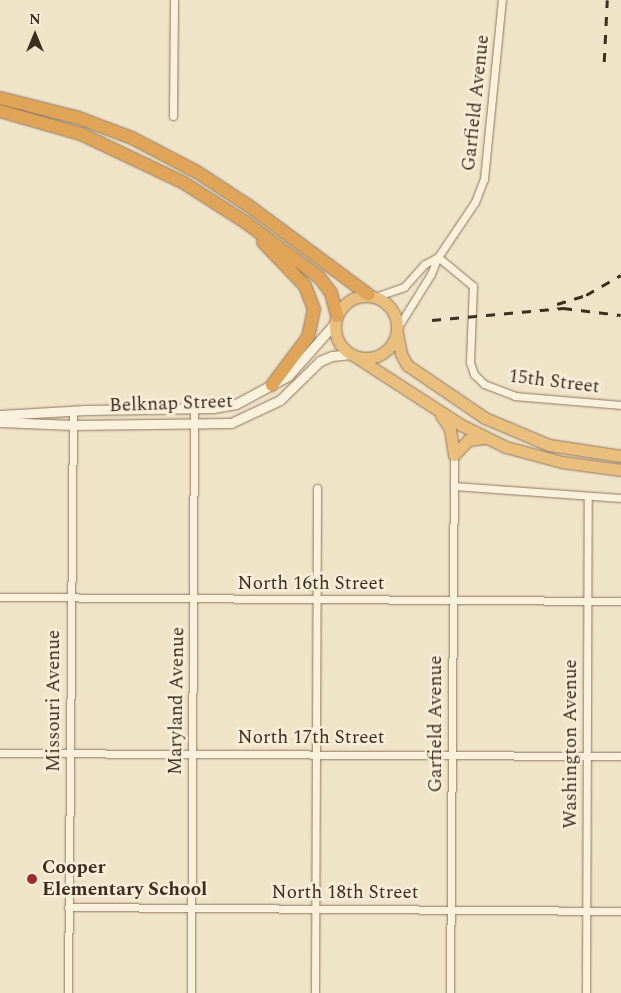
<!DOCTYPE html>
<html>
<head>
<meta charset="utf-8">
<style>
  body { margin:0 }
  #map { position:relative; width:621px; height:993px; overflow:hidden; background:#f0e4c8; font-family:Spectral,serif }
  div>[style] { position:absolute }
  .roads { filter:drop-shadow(0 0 1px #8d765c) drop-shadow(0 0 1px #8d765c) }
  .minor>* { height:7px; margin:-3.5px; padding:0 3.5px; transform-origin:3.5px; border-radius:3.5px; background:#faf1dc }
  .tertiary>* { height:9px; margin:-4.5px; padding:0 4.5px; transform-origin:4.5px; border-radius:4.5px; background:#faf1dc }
  .trunk>* { height:11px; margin:-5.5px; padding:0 5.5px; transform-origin:5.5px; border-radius:5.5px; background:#eabe7c }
  .trunk>.ring { margin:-5.5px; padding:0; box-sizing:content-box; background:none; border:11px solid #eabe7c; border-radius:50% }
  .motorway>* { height:12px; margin:-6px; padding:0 6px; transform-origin:6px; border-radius:6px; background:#e0a458 }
  .rail>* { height:2.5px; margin-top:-1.25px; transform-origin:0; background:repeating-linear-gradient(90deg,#3d2e20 0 9px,transparent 0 18px) }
  .dots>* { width:14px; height:14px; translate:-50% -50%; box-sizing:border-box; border:2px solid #f7eed8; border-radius:50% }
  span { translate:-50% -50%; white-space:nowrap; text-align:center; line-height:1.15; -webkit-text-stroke:5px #f7eed8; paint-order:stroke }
  .street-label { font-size:19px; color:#3d2e20 }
  .poi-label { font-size:19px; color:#3d2e20; font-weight:700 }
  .left { translate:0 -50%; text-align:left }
  .north { position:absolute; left:10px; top:10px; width:50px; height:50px; -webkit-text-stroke:4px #f7eed8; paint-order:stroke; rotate:0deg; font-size:14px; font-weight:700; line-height:20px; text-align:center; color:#3d2e20 }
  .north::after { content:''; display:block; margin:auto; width:18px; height:22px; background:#3d2e20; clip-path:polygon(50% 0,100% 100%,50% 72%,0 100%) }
</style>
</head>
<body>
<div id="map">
  <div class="roads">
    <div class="minor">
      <i style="left:173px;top:116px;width:116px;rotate:-89.5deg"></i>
      <i style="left:438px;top:257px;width:45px;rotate:39.6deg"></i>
      <i style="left:473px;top:286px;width:76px;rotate:92.3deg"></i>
      <i style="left:470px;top:362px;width:13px;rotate:72deg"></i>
      <i style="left:474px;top:374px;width:14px;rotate:45deg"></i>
      <i style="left:484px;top:384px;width:33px;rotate:21deg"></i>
      <i style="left:515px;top:396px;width:106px;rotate:4.9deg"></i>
      <i style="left:375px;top:297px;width:31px;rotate:-19deg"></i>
      <i style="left:404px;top:287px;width:31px;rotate:-48deg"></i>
      <i style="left:425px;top:264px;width:15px;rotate:-28deg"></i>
      <i style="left:398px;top:327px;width:62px;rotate:-58.1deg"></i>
      <i style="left:431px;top:274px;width:18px;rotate:-68deg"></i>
      <i style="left:438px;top:257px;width:66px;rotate:-56.1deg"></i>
      <i style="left:475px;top:202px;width:25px;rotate:-69deg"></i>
      <i style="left:484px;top:179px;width:180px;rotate:-84.3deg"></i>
      <i style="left:454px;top:486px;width:167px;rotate:4.1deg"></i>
      <i style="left:0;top:597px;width:621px;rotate:0.37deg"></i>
      <i style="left:0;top:753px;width:621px;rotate:0.28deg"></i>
      <i style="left:68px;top:907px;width:553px;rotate:0.41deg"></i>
      <i style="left:68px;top:993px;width:583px;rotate:-89.51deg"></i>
      <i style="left:191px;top:993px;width:584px;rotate:-89.71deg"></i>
      <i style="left:315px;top:993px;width:505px;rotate:-89.77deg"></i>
      <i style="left:450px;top:993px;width:538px;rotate:-89.57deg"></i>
      <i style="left:586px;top:993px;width:497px;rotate:-89.8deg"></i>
    </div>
    <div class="tertiary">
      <i style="left:0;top:415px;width:86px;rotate:-3.3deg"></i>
      <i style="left:86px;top:410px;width:127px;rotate:-0.9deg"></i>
      <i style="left:213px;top:408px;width:23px;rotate:-10deg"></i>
      <i style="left:236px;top:404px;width:59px;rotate:-28.3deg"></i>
      <i style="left:288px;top:376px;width:71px;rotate:-48.4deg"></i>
      <i style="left:0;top:422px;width:73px;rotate:2.4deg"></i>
      <i style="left:73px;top:425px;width:158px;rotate:-0.7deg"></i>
      <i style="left:231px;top:423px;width:54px;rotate:-25.1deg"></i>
      <i style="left:280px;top:400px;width:56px;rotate:-44.3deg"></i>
      <i style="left:320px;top:361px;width:13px;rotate:-23deg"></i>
      <i style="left:332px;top:356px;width:19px;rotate:-6deg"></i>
    </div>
    <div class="trunk">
      <i class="ring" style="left:335px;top:296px;width:51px;height:51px"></i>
      <i style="left:397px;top:333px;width:21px;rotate:79deg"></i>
      <i style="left:401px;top:354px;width:13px;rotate:61deg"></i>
      <i style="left:407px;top:365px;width:94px;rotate:34.2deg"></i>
      <i style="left:485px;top:418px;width:69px;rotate:22.9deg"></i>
      <i style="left:549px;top:445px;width:73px;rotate:8.7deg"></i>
      <i style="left:356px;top:357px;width:125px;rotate:32.9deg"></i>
      <i style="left:461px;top:425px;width:50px;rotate:26.1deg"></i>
      <i style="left:506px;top:447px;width:58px;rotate:15deg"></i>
      <i style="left:562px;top:462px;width:60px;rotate:7.7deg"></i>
      <i style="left:441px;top:415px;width:17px;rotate:57deg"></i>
      <i style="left:450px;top:429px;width:26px;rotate:81deg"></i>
      <i style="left:454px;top:455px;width:21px;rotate:-47deg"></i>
      <i style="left:468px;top:440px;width:17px;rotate:-7deg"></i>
    </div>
    <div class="motorway">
      <i style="left:0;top:98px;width:81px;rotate:14.2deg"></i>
      <i style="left:79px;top:118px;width:57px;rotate:20.7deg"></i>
      <i style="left:132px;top:138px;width:73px;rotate:27.6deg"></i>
      <i style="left:197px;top:172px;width:62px;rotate:33.2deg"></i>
      <i style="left:249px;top:206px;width:149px;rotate:36.6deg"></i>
      <i style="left:0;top:111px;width:84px;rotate:15.9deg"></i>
      <i style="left:81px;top:134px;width:114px;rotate:25.4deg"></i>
      <i style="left:184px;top:183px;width:72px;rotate:32.6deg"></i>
      <i style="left:245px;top:222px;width:92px;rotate:36.6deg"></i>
      <i style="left:319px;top:277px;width:20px;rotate:53deg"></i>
      <i style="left:331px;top:293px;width:24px;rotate:75deg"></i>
      <i style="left:263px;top:242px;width:61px;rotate:46.3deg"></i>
      <i style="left:305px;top:286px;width:25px;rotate:69deg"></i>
      <i style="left:314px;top:309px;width:29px;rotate:102deg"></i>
      <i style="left:308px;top:337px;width:60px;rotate:126.9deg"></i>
    </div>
  </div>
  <div class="rail">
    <i style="left:604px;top:62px;width:62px;rotate:-87.2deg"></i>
    <i style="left:557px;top:304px;width:30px;rotate:-17deg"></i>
    <i style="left:586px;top:295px;width:40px;rotate:-29.7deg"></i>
    <i style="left:432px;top:320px;width:132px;rotate:-5.2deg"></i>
    <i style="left:563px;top:308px;width:58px;rotate:6.9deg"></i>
  </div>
  <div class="dots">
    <i style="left:32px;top:879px;background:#9e2a2b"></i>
  </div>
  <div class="street-label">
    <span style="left:476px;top:103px;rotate:-84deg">Garfield Avenue</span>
    <span style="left:554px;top:382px;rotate:7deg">15th Street</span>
    <span style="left:171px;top:404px;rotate:-2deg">Belknap Street</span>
    <span style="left:311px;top:584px">North 16th Street</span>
    <span style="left:54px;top:701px;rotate:-90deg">Missouri Avenue</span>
    <span style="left:177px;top:701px;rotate:-89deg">Maryland Avenue</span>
    <span style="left:436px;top:724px;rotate:-90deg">Garfield Avenue</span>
    <span style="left:311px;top:738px">North 17th Street</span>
    <span style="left:571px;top:744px;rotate:-90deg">Washington Avenue</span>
    <span style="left:345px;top:893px">North 18th Street</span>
  </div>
  <div class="poi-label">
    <span class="left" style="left:42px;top:879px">Cooper<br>Elementary School</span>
  </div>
  <div class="north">N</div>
</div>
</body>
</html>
